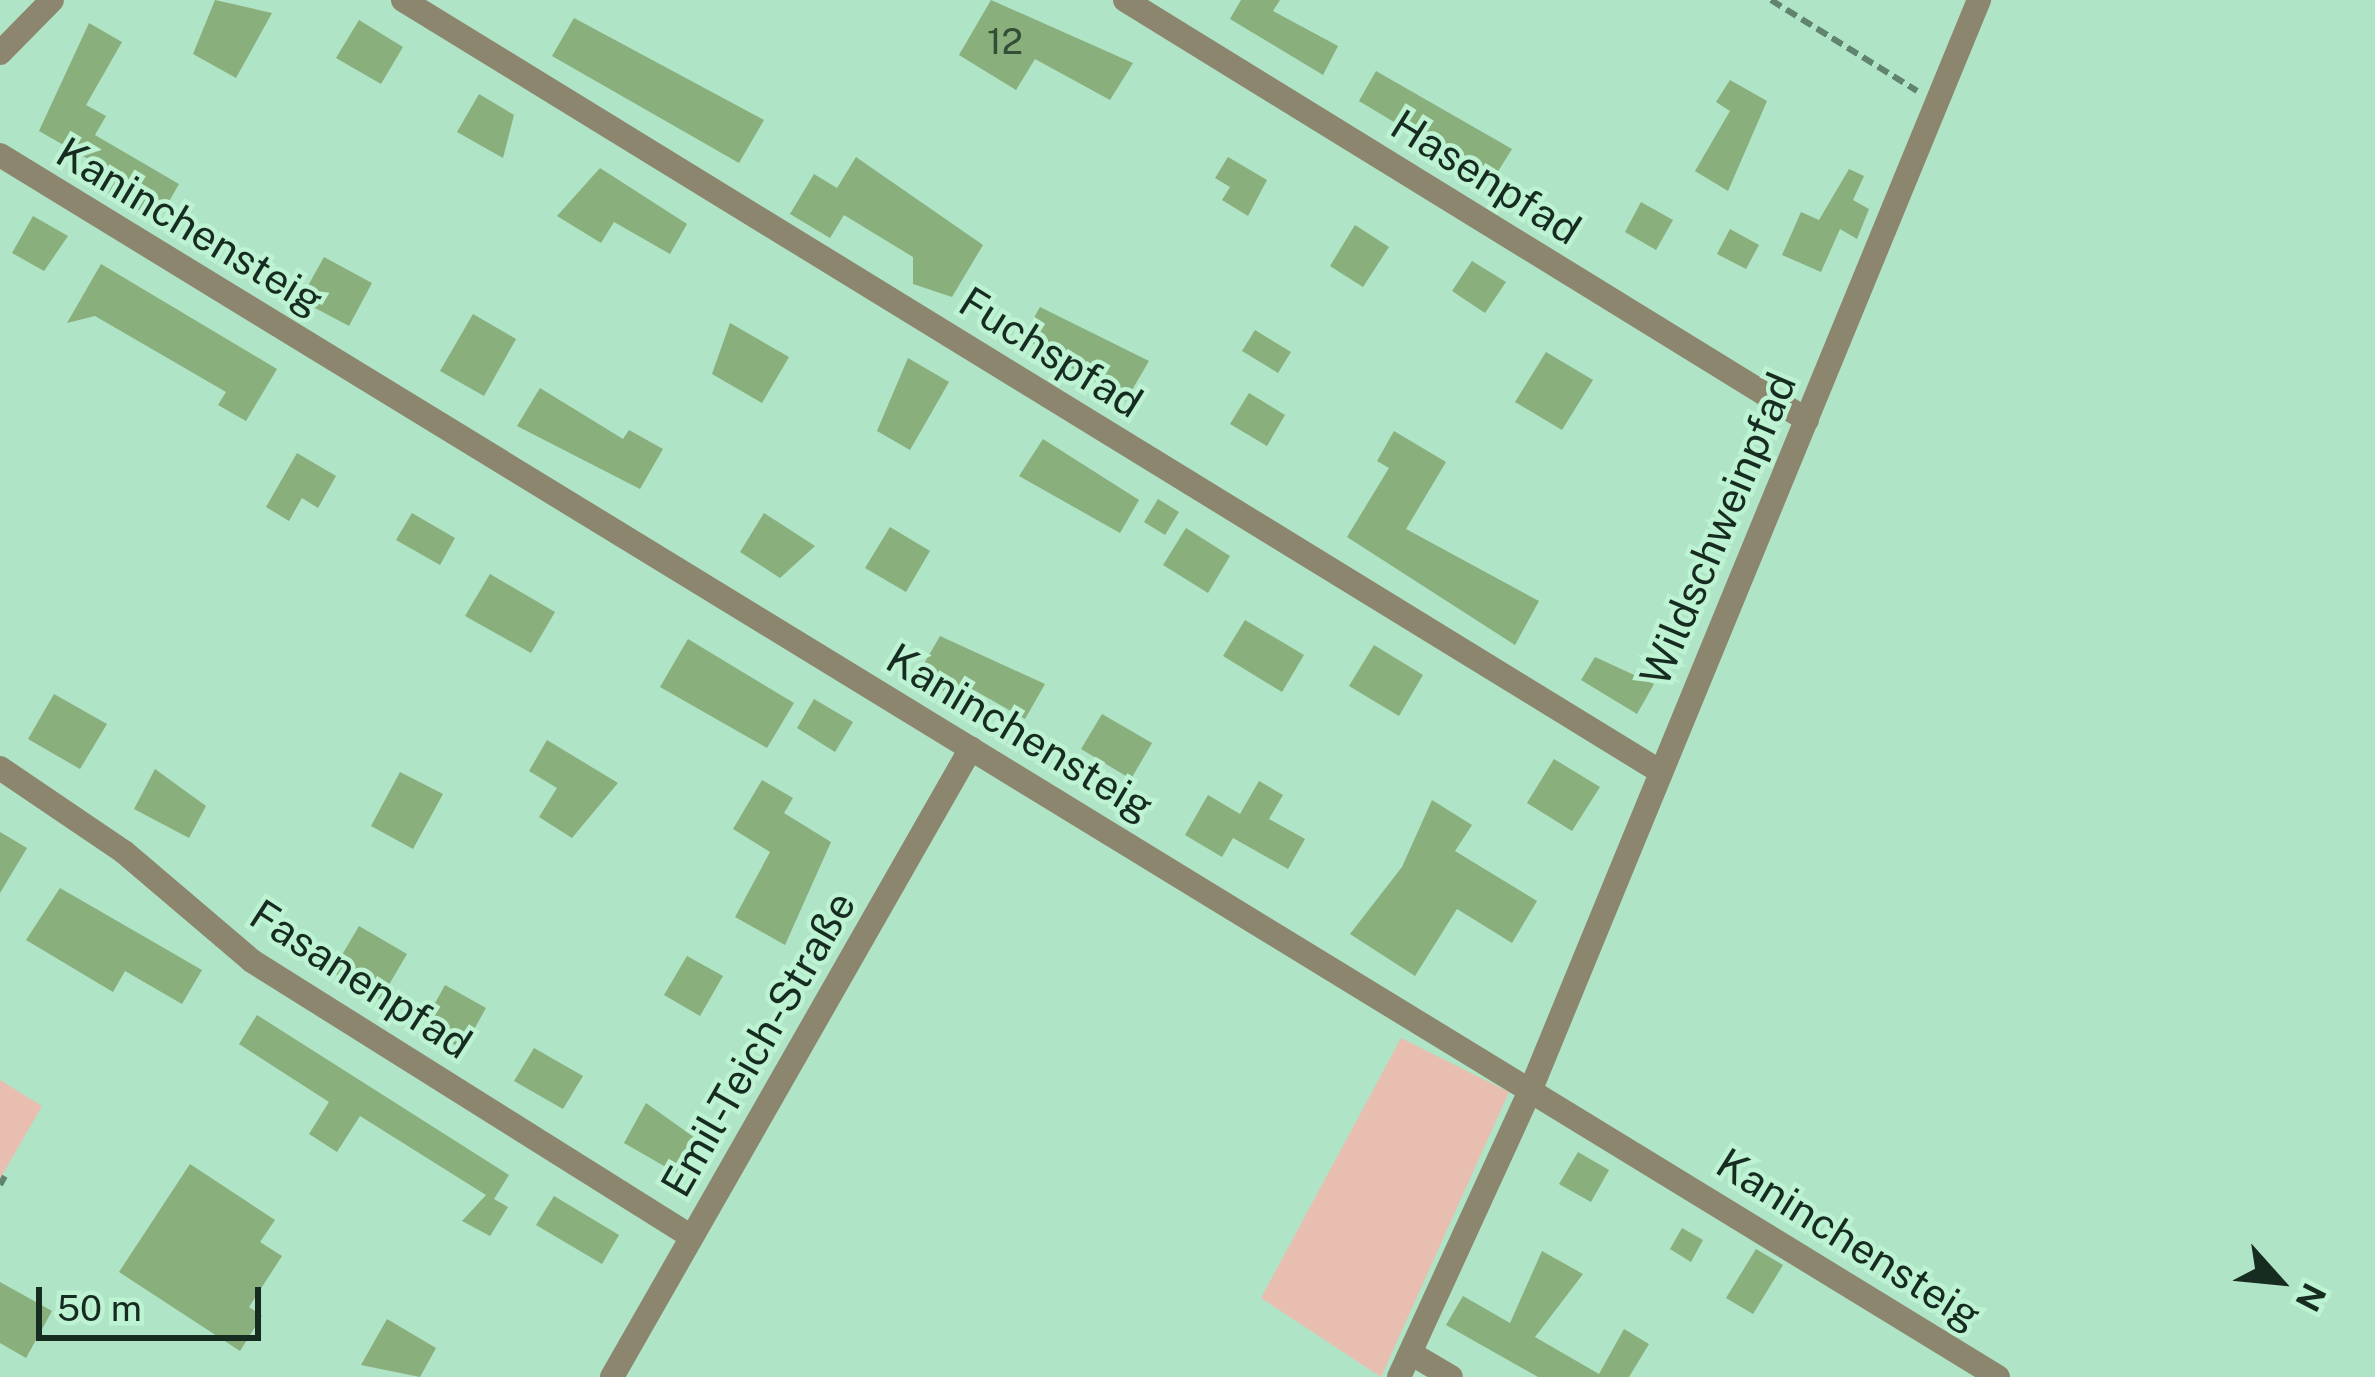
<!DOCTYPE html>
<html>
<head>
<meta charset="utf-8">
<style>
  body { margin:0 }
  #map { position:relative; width:2375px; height:1377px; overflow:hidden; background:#b0e4c6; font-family:"Public Sans",sans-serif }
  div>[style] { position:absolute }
  .green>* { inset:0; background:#e8beb1 }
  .building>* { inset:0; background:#88af7c }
  .path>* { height:6px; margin-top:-3px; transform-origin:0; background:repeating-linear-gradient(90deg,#60846f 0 12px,transparent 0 18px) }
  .street>* { height:24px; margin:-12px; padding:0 12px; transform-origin:12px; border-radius:12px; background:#8b866d }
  span { translate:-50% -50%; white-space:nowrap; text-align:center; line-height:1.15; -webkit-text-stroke:9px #bdf2d3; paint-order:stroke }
  .number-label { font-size:36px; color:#334d37 }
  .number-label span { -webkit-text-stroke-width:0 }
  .street-label { font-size:42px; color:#172c20 }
  .north { position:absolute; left:2219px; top:1221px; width:120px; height:120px; -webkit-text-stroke:9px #bdf2d3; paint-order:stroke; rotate:117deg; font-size:33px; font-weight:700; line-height:48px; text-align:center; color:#172c20 }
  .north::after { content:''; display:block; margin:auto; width:42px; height:54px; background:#172c20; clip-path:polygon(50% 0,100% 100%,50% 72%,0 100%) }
  .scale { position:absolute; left:36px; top:1287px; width:225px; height:54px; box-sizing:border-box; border:6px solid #172c20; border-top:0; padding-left:15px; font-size:36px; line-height:42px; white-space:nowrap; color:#172c20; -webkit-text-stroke:9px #bdf2d3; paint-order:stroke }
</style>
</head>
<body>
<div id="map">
  <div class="green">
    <i style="clip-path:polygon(1401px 1038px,1509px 1092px,1381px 1377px,1261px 1298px)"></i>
    <i style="clip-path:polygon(0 1080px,42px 1106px,0 1179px)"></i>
  </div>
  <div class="building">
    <i style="clip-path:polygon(215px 0,272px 13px,236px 78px,193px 54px)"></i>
    <i style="clip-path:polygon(991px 0,1133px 63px,1110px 100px,1035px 59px,1016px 90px,959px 55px)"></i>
    <i style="clip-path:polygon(1241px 0,1280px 0,1273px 11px,1338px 46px,1323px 75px,1230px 19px)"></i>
    <i style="clip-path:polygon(574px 18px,764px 120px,739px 163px,552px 56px)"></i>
    <i style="clip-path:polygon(359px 20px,403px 47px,381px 84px,336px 58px)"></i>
    <i style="clip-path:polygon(89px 23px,122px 42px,86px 105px,106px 116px,95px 135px,179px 184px,158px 221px,108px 193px,118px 176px,39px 131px)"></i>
    <i style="clip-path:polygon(1376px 71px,1512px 149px,1492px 181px,1359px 101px)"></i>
    <i style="clip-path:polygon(1730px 80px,1767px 101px,1728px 191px,1695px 171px,1730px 111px,1716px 102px)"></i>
    <i style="clip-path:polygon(479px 94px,514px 115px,503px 158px,457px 132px)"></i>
    <i style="clip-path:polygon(856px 157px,983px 245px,952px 297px,913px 284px,913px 257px,844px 215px,830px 238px,790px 214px,814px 174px,837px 188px)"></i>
    <i style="clip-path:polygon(1228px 157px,1267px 180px,1248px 216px,1222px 200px,1230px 187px,1215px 178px)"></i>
    <i style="clip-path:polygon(600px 168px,687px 224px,670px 254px,614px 222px,601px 243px,557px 216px)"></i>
    <i style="clip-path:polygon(1849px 169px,1864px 176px,1853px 200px,1869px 209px,1857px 239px,1840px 229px,1821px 272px,1782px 255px,1801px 212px,1819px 220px)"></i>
    <i style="clip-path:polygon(1641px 202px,1673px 220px,1656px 250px,1625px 232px)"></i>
    <i style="clip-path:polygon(33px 216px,68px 236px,44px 271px,12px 253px)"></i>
    <i style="clip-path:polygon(1355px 225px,1389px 247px,1363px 287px,1330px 266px)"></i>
    <i style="clip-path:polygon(1730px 229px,1759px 245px,1746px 269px,1717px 254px)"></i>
    <i style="clip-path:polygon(324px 257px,372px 283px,349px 326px,300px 300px)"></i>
    <i style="clip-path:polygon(1472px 261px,1506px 282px,1485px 313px,1452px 291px)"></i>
    <i style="clip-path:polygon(101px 264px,277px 369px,246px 421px,218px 405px,226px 392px,95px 316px,67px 323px)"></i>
    <i style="clip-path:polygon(1040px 307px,1149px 361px,1125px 402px,1023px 337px)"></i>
    <i style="clip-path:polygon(473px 314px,516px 339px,484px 396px,440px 371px)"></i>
    <i style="clip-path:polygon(730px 323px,789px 357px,762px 403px,712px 374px)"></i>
    <i style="clip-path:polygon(1255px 330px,1291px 352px,1278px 373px,1242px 351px)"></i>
    <i style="clip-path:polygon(1546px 352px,1593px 380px,1562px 430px,1515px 402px)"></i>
    <i style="clip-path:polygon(908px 358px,949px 382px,910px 450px,877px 431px)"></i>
    <i style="clip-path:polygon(540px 388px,623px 439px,629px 430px,663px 449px,640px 489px,517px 426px)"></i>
    <i style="clip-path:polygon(1249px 393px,1285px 415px,1267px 446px,1230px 424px)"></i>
    <i style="clip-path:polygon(1394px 431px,1446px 462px,1406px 529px,1539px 601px,1515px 645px,1347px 537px,1389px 468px,1377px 461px)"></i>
    <i style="clip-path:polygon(1043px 439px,1139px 500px,1120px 533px,1019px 476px)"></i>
    <i style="clip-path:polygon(297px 453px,336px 476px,318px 508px,302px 498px,289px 521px,266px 507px)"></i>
    <i style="clip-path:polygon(1158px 499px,1179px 512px,1165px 535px,1144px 522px)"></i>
    <i style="clip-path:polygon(412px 513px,455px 538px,440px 565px,396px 540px)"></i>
    <i style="clip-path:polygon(764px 513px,815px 546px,780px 578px,740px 552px)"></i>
    <i style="clip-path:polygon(890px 527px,930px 551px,906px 592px,865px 568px)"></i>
    <i style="clip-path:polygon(1186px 528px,1230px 556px,1208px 593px,1163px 565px)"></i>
    <i style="clip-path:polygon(490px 574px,555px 612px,531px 653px,465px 616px)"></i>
    <i style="clip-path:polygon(1245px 620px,1304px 655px,1282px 692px,1223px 656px)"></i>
    <i style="clip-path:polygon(940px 636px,1045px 684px,1025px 719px,965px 685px,957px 699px,917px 676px)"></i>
    <i style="clip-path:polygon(688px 639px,794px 703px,767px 748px,660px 687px)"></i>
    <i style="clip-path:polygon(1374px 645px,1423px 675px,1399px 716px,1349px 686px)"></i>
    <i style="clip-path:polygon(1595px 657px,1654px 684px,1637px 714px,1581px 680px)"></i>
    <i style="clip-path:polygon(54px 694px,107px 724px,80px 769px,28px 739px)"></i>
    <i style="clip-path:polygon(814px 699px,853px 722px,835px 752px,797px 728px)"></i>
    <i style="clip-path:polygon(1102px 714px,1152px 743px,1131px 779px,1081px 749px)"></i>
    <i style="clip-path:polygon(547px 740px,618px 783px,572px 838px,539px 817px,557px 788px,529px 771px)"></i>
    <i style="clip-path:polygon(1554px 759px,1600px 787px,1572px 831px,1527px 803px)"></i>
    <i style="clip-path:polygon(155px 769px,206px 806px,189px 838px,134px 809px)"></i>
    <i style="clip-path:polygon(400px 772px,443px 794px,413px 849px,371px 826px)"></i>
    <i style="clip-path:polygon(762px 780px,793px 798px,784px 813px,831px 842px,785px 945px,735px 917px,770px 852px,733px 829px)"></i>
    <i style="clip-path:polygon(1259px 781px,1283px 795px,1269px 819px,1305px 839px,1288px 869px,1233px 838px,1222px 857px,1185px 835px,1208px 795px,1240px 814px)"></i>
    <i style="clip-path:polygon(1432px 800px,1472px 825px,1455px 851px,1537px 901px,1512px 943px,1457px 909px,1415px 976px,1350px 934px,1402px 867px)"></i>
    <i style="clip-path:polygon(0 832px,27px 848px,0 893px)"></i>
    <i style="clip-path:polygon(60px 888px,202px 970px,182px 1004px,125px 971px,113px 992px,26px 940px)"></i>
    <i style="clip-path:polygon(359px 926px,407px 954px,380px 1000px,332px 972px)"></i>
    <i style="clip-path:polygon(687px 956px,723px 976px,700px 1016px,664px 995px)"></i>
    <i style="clip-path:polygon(445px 985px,486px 1008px,463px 1049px,422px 1027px)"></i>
    <i style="clip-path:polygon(257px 1015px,509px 1175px,494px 1199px,508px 1207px,490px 1236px,462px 1221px,486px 1195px,360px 1116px,337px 1152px,309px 1134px,329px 1102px,239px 1044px)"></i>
    <i style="clip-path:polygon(534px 1048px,583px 1076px,563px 1109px,514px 1081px)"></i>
    <i style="clip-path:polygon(646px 1103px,698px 1140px,678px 1174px,624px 1143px)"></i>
    <i style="clip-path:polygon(1578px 1152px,1609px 1170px,1591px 1202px,1559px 1184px)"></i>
    <i style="clip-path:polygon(190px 1164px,275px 1220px,260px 1242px,282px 1256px,249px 1307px,262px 1316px,240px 1351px,119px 1272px)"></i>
    <i style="clip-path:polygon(554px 1196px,619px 1235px,602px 1264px,536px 1225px)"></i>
    <i style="clip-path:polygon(1682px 1228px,1703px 1240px,1691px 1262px,1670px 1249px)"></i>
    <i style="clip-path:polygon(1756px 1249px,1783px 1265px,1753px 1314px,1726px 1298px)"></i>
    <i style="clip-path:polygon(1542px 1251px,1583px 1274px,1535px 1337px,1599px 1374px,1624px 1329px,1649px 1344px,1629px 1377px,1538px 1377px,1446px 1325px,1463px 1296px,1510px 1323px)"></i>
    <i style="clip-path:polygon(0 1282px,52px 1311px,26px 1358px,0 1343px)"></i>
    <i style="clip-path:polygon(387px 1319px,436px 1348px,420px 1377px,361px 1365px)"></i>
  </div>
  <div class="path">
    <i style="left:1771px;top:0;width:172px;rotate:31.9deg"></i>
    <i style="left:0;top:1185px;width:10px;rotate:-61deg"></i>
  </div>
  <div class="street">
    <i style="left:403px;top:0;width:1474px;rotate:31.54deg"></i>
    <i style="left:1125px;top:0;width:801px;rotate:31.63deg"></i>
    <i style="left:0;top:53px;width:74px;rotate:-45.5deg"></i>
    <i style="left:0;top:155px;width:2342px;rotate:31.45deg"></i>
    <i style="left:0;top:768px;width:150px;rotate:34.1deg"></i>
    <i style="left:124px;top:852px;width:168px;rotate:40.4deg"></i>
    <i style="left:252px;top:961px;width:519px;rotate:32.1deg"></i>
    <i style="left:1412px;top:1354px;width:45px;rotate:30.5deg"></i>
    <i style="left:612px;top:1377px;width:724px;rotate:-60.28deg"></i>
    <i style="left:1399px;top:1377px;width:317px;rotate:-65.4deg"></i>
    <i style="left:1531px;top:1089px;width:1178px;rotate:-67.64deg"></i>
  </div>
  <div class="number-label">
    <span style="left:1005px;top:42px">12</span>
  </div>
  <div class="street-label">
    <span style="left:1486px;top:177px;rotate:32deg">Hasenpfad</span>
    <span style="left:190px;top:226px;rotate:31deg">Kaninchensteig</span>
    <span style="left:1051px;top:352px;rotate:32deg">Fuchspfad</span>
    <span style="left:1718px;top:529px;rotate:-67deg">Wildschweinpfad</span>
    <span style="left:1020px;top:732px;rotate:31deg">Kaninchensteig</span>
    <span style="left:361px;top:979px;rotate:33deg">Fasanenpfad</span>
    <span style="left:758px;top:1044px;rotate:-60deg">Emil-Teich-Straße</span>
    <span style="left:1849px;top:1239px;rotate:32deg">Kaninchensteig</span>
  </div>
  <div class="north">N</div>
  <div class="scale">50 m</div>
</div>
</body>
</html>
